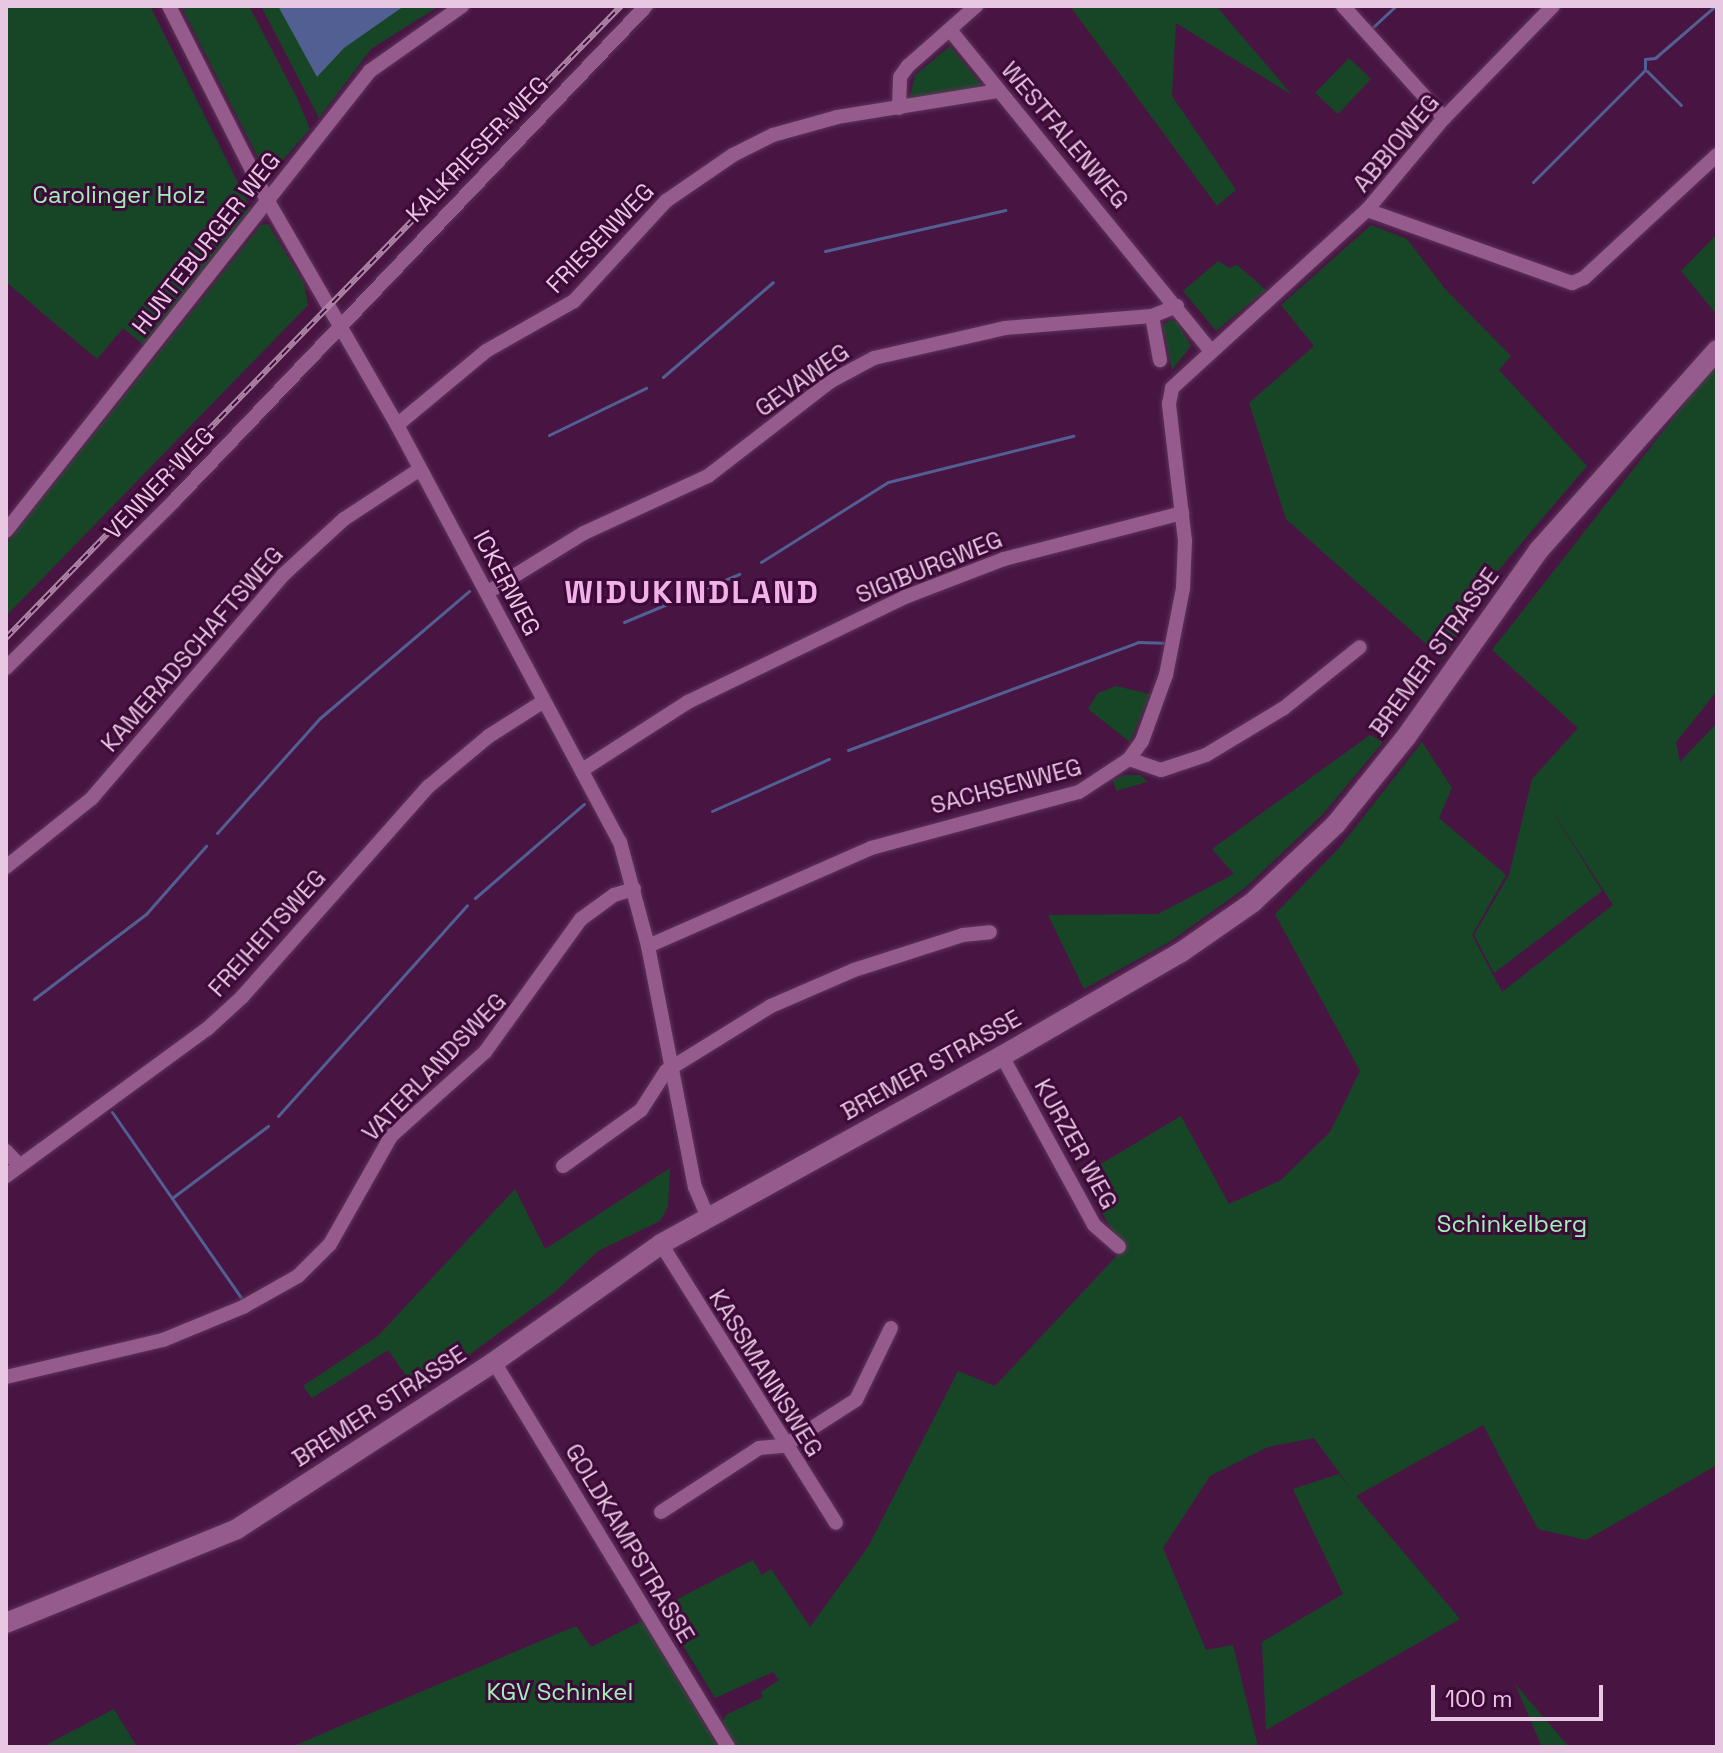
<!DOCTYPE html>
<html>
<head>
<meta charset="utf-8">
<style>
  body { margin:0 }
  #map { position:relative; width:1723px; height:1753px; overflow:hidden; background:#481543; font-family:"Space Grotesk",sans-serif }
  div>[style] { position:absolute }
  .green>* { inset:0; background:#174627 }
  .water>* { inset:0; background:#525f92 }
  .stream>* { height:3px; margin:-1.5px; padding:0 1.5px; transform-origin:1.5px; border-radius:1.5px; background:#525f92 }
  .roads { filter:drop-shadow(0 0 2px #5d3459) drop-shadow(0 0 2px #5d3459) }
  .street>* { height:14px; margin:-7px; padding:0 7px; transform-origin:7px; border-radius:7px; background:#945b8c }
  .secondary>* { height:20px; margin:-10px; padding:0 10px; transform-origin:10px; border-radius:10px; background:#945b8c }
  .rail>* { height:6px; margin-top:-3px; transform-origin:0; background:repeating-linear-gradient(90deg,#3d0939 0 9px,#ad86a7 0 18px); box-sizing:border-box; border-block:2px solid #ad86a7 }
  span { translate:-50% -50%; white-space:nowrap; text-align:center; line-height:1.15; -webkit-text-stroke:6px #3d0939; paint-order:stroke }
  .street-label { font-size:24px; color:#e7c7e1 }
  .park-label { font-size:24px; color:#a0f0b5 }
  .district-label { font-size:32px; color:#f1b2e7; font-weight:700; letter-spacing:2px }
  .frame { position:absolute; inset:0; border:8px solid #e7c7e1; pointer-events:none }
  .scale { position:absolute; left:1431px; top:1685px; width:172px; height:36px; box-sizing:border-box; border:4px solid #e7c7e1; border-top:0; padding-left:10px; font-size:24px; line-height:28px; white-space:nowrap; color:#e7c7e1; -webkit-text-stroke:6px #3d0939; paint-order:stroke }
</style>
</head>
<body>
<div id="map">
  <div class="green">
    <i style="clip-path:polygon(6px 6px,150px 6px,251px 209px,146px 347px,123px 328px,97px 359px,6px 282px)"></i>
    <i style="clip-path:polygon(181px 6px,249px 6px,297px 98px,310px 129px,268px 177px)"></i>
    <i style="clip-path:polygon(261px 6px,439px 6px,371px 49px,319px 118px)"></i>
    <i style="clip-path:polygon(1070px 6px,1216px 6px,1292px 95px,1176px 23px,1172px 96px,1236px 190px,1217px 206px)"></i>
    <i style="clip-path:polygon(950px 46px,981px 84px,975px 92px,909px 101px,915px 75px)"></i>
    <i style="clip-path:polygon(1349px 58px,1371px 79px,1338px 114px,1315px 93px)"></i>
    <i style="clip-path:polygon(268px 224px,304px 283px,308px 305px,6px 616px,6px 544px,261px 225px)"></i>
    <i style="clip-path:polygon(1371px 225px,1407px 239px,1445px 289px,1511px 356px,1499px 370px,1587px 466px,1485px 586px,1443px 659px,1286px 519px,1249px 403px,1314px 346px,1281px 305px)"></i>
    <i style="clip-path:polygon(1717px 234px,1717px 315px,1681px 271px)"></i>
    <i style="clip-path:polygon(1218px 261px,1229px 268px,1237px 265px,1266px 290px,1216px 331px,1183px 291px)"></i>
    <i style="clip-path:polygon(1170px 320px,1177px 322px,1191px 346px,1172px 370px,1163px 325px)"></i>
    <i style="clip-path:polygon(1717px 362px,1717px 691px,1676px 742px,1680px 762px,1717px 723px,1717px 1465px,1586px 1540px,1538px 1529px,1483px 1425px,1356px 1496px,1460px 1619px,1266px 1730px,1262px 1642px,1343px 1594px,1293px 1489px,1339px 1474px,1352px 1490px,1314px 1438px,1268px 1447px,1210px 1476px,1163px 1548px,1206px 1650px,1233px 1645px,1258px 1747px,735px 1747px,722px 1722px,726px 1715px,763px 1697px,761px 1692px,779px 1680px,773px 1672px,715px 1698px,660px 1608px,753px 1560px,762px 1575px,771px 1569px,810px 1627px,868px 1547px,958px 1371px,995px 1386px,1123px 1249px,1081px 1176px,1181px 1116px,1229px 1204px,1281px 1180px,1330px 1132px,1360px 1071px,1275px 914px,1339px 848px,1422px 742px,1452px 788px,1439px 818px,1506px 875px,1472px 935px,1502px 992px,1613px 905px,1547px 803px,1602px 891px,1494px 973px,1474px 935px,1509px 875px,1532px 779px,1578px 728px,1492px 650px)"></i>
    <i style="clip-path:polygon(1116px 686px,1150px 694px,1130px 742px,1088px 709px,1098px 693px)"></i>
    <i style="clip-path:polygon(1370px 735px,1383px 742px,1323px 814px,1246px 887px,1171px 941px,1084px 989px,1048px 915px,1158px 914px,1234px 874px,1212px 849px)"></i>
    <i style="clip-path:polygon(1124px 775px,1141px 775px,1147px 782px,1116px 791px,1113px 780px)"></i>
    <i style="clip-path:polygon(670px 1168px,668px 1207px,660px 1221px,598px 1251px,555px 1292px,418px 1392px,388px 1350px,312px 1398px,303px 1386px,378px 1336px,515px 1189px,545px 1249px)"></i>
    <i style="clip-path:polygon(642px 1621px,718px 1747px,291px 1747px,576px 1626px,591px 1647px)"></i>
    <i style="clip-path:polygon(1515px 1684px,1569px 1747px,1542px 1747px)"></i>
    <i style="clip-path:polygon(114px 1709px,137px 1747px,42px 1747px)"></i>
  </div>
  <div class="water">
    <i style="clip-path:polygon(278px 6px,404px 6px,344px 48px,317px 77px)"></i>
  </div>
  <div class="stream">
    <i style="left:1372px;top:28px;width:33px;rotate:-43deg"></i>
    <i style="left:1647px;top:71px;width:48px;rotate:45deg"></i>
    <i style="left:1533px;top:182px;width:158px;rotate:-45deg"></i>
    <i style="left:1645px;top:70px;width:11px;rotate:-90deg"></i>
    <i style="left:1645px;top:59px;width:10px;rotate:-6deg"></i>
    <i style="left:1655px;top:58px;width:79px;rotate:-40.9deg"></i>
    <i style="left:825px;top:251px;width:185px;rotate:-12.8deg"></i>
    <i style="left:663px;top:377px;width:145px;rotate:-40.8deg"></i>
    <i style="left:549px;top:435px;width:108px;rotate:-25.9deg"></i>
    <i style="left:761px;top:562px;width:150px;rotate:-32.2deg"></i>
    <i style="left:888px;top:482px;width:191px;rotate:-14deg"></i>
    <i style="left:624px;top:622px;width:125px;rotate:-22.7deg"></i>
    <i style="left:848px;top:750px;width:309px;rotate:-20.4deg"></i>
    <i style="left:1138px;top:642px;width:25px;rotate:2deg"></i>
    <i style="left:712px;top:811px;width:128px;rotate:-24deg"></i>
    <i style="left:217px;top:833px;width:154px;rotate:-48.2deg"></i>
    <i style="left:320px;top:718px;width:196px;rotate:-40.4deg"></i>
    <i style="left:475px;top:898px;width:144px;rotate:-40.8deg"></i>
    <i style="left:34px;top:999px;width:141px;rotate:-37.2deg"></i>
    <i style="left:146px;top:914px;width:91px;rotate:-48.6deg"></i>
    <i style="left:112px;top:1112px;width:228px;rotate:55.2deg"></i>
    <i style="left:278px;top:1116px;width:283px;rotate:-48.1deg"></i>
    <i style="left:172px;top:1198px;width:120px;rotate:-36.9deg"></i>
  </div>
  <div class="roads">
    <div class="street">
      <i style="left:169px;top:6px;width:213px;rotate:63.2deg"></i>
      <i style="left:265px;top:196px;width:264px;rotate:60deg"></i>
      <i style="left:397px;top:425px;width:473px;rotate:61.9deg"></i>
      <i style="left:620px;top:842px;width:108px;rotate:74.9deg"></i>
      <i style="left:648px;top:946px;width:246px;rotate:79deg"></i>
      <i style="left:695px;top:1187px;width:34px;rotate:67deg"></i>
      <i style="left:1343px;top:6px;width:151px;rotate:48deg"></i>
      <i style="left:950px;top:30px;width:414px;rotate:50.9deg"></i>
      <i style="left:899px;top:108px;width:31px;rotate:-88deg"></i>
      <i style="left:900px;top:77px;width:14px;rotate:-54deg"></i>
      <i style="left:908px;top:66px;width:91px;rotate:-41.4deg"></i>
      <i style="left:1367px;top:210px;width:218px;rotate:19.6deg"></i>
      <i style="left:1572px;top:283px;width:13px;rotate:-23deg"></i>
      <i style="left:1584px;top:278px;width:181px;rotate:-42.8deg"></i>
      <i style="left:1152px;top:316px;width:45px;rotate:79.7deg"></i>
      <i style="left:397px;top:425px;width:116px;rotate:-39.7deg"></i>
      <i style="left:486px;top:351px;width:101px;rotate:-29.6deg"></i>
      <i style="left:574px;top:301px;width:136px;rotate:-47.4deg"></i>
      <i style="left:666px;top:201px;width:81px;rotate:-34.5deg"></i>
      <i style="left:733px;top:155px;width:45px;rotate:-26.6deg"></i>
      <i style="left:773px;top:135px;width:66px;rotate:-15.7deg"></i>
      <i style="left:837px;top:117px;width:163px;rotate:-9.2deg"></i>
      <i style="left:6px;top:531px;width:587px;rotate:-51.65deg"></i>
      <i style="left:370px;top:71px;width:113px;rotate:-35.2deg"></i>
      <i style="left:488px;top:592px;width:113px;rotate:-31.6deg"></i>
      <i style="left:584px;top:533px;width:136px;rotate:-24.7deg"></i>
      <i style="left:708px;top:476px;width:155px;rotate:-37.7deg"></i>
      <i style="left:831px;top:381px;width:49px;rotate:-28.1deg"></i>
      <i style="left:874px;top:358px;width:134px;rotate:-12.9deg"></i>
      <i style="left:1005px;top:328px;width:147px;rotate:-4.7deg"></i>
      <i style="left:1152px;top:316px;width:27px;rotate:-22deg"></i>
      <i style="left:6px;top:668px;width:237px;rotate:-44.8deg"></i>
      <i style="left:174px;top:501px;width:684px;rotate:-46.36deg"></i>
      <i style="left:1129px;top:759px;width:34px;rotate:19deg"></i>
      <i style="left:1161px;top:770px;width:47px;rotate:-18.4deg"></i>
      <i style="left:1206px;top:755px;width:91px;rotate:-31.1deg"></i>
      <i style="left:1284px;top:708px;width:97px;rotate:-38.8deg"></i>
      <i style="left:582px;top:770px;width:126px;rotate:-32.7deg"></i>
      <i style="left:688px;top:702px;width:241px;rotate:-25.8deg"></i>
      <i style="left:905px;top:597px;width:106px;rotate:-21deg"></i>
      <i style="left:1004px;top:559px;width:184px;rotate:-14.5deg"></i>
      <i style="left:6px;top:867px;width:110px;rotate:-38.7deg"></i>
      <i style="left:92px;top:798px;width:294px;rotate:-49.4deg"></i>
      <i style="left:283px;top:575px;width:83px;rotate:-42.6deg"></i>
      <i style="left:344px;top:519px;width:91px;rotate:-33.3deg"></i>
      <i style="left:648px;top:946px;width:244px;rotate:-23.7deg"></i>
      <i style="left:871px;top:848px;width:215px;rotate:-15.1deg"></i>
      <i style="left:1079px;top:792px;width:60px;rotate:-33.4deg"></i>
      <i style="left:1129px;top:759px;width:22px;rotate:-54deg"></i>
      <i style="left:1142px;top:741px;width:70px;rotate:-70deg"></i>
      <i style="left:1166px;top:675px;width:89px;rotate:-78.9deg"></i>
      <i style="left:1183px;top:588px;width:47px;rotate:-87.6deg"></i>
      <i style="left:1185px;top:541px;width:138px;rotate:-96.7deg"></i>
      <i style="left:1169px;top:404px;width:16px;rotate:-79deg"></i>
      <i style="left:1172px;top:388px;width:264px;rotate:-42.4deg"></i>
      <i style="left:1367px;top:210px;width:120px;rotate:-50.1deg"></i>
      <i style="left:1444px;top:118px;width:156px;rotate:-45.8deg"></i>
      <i style="left:1002px;top:1056px;width:192px;rotate:61.4deg"></i>
      <i style="left:1094px;top:1225px;width:33px;rotate:41deg"></i>
      <i style="left:6px;top:1151px;width:19px;rotate:47deg"></i>
      <i style="left:563px;top:1166px;width:96px;rotate:-35.7deg"></i>
      <i style="left:641px;top:1110px;width:46px;rotate:-57.3deg"></i>
      <i style="left:666px;top:1071px;width:123px;rotate:-31.8deg"></i>
      <i style="left:771px;top:1006px;width:90px;rotate:-23.4deg"></i>
      <i style="left:854px;top:970px;width:114px;rotate:-17.8deg"></i>
      <i style="left:963px;top:935px;width:27px;rotate:-6deg"></i>
      <i style="left:6px;top:1176px;width:249px;rotate:-36.2deg"></i>
      <i style="left:207px;top:1029px;width:47px;rotate:-42.4deg"></i>
      <i style="left:242px;top:997px;width:281px;rotate:-48.5deg"></i>
      <i style="left:428px;top:787px;width:80px;rotate:-39.9deg"></i>
      <i style="left:489px;top:736px;width:65px;rotate:-32.5deg"></i>
      <i style="left:661px;top:1244px;width:329px;rotate:57.9deg"></i>
      <i style="left:494px;top:1362px;width:451px;rotate:58.7deg"></i>
      <i style="left:6px;top:1377px;width:161px;rotate:-13.3deg"></i>
      <i style="left:163px;top:1340px;width:87px;rotate:-22.4deg"></i>
      <i style="left:243px;top:1307px;width:63px;rotate:-29.4deg"></i>
      <i style="left:298px;top:1276px;width:45px;rotate:-45deg"></i>
      <i style="left:330px;top:1244px;width:124px;rotate:-60.5deg"></i>
      <i style="left:391px;top:1136px;width:126px;rotate:-41.8deg"></i>
      <i style="left:485px;top:1052px;width:164px;rotate:-54.2deg"></i>
      <i style="left:581px;top:919px;width:41px;rotate:-36deg"></i>
      <i style="left:614px;top:895px;width:21px;rotate:-17deg"></i>
      <i style="left:661px;top:1512px;width:117px;rotate:-33.1deg"></i>
      <i style="left:759px;top:1448px;width:25px;rotate:-5deg"></i>
      <i style="left:784px;top:1446px;width:85px;rotate:-32.6deg"></i>
      <i style="left:856px;top:1400px;width:80px;rotate:-64.1deg"></i>
    </div>
    <div class="secondary">
      <i style="left:6px;top:1623px;width:249px;rotate:-22.1deg"></i>
      <i style="left:237px;top:1529px;width:306px;rotate:-33deg"></i>
      <i style="left:494px;top:1362px;width:204px;rotate:-35.2deg"></i>
      <i style="left:661px;top:1244px;width:389px;rotate:-28.9deg"></i>
      <i style="left:1002px;top:1056px;width:206px;rotate:-30.1deg"></i>
      <i style="left:1180px;top:953px;width:88px;rotate:-34.8deg"></i>
      <i style="left:1252px;top:903px;width:115px;rotate:-43.2deg"></i>
      <i style="left:1336px;top:824px;width:112px;rotate:-51.2deg"></i>
      <i style="left:1406px;top:737px;width:229px;rotate:-54.6deg"></i>
      <i style="left:1539px;top:550px;width:268px;rotate:-48.3deg"></i>
    </div>
  </div>
  <div class="rail">
    <i style="left:6px;top:638px;width:882px;rotate:-45.78deg"></i>
  </div>
  <div class="street-label">
    <span style="left:1065px;top:135px;rotate:50deg">WESTFALENWEG</span>
    <span style="left:1396px;top:143px;rotate:-50deg">ABBIOWEG</span>
    <span style="left:477px;top:149px;rotate:-46deg">KALKRIESER WEG</span>
    <span style="left:600px;top:238px;rotate:-46deg">FRIESENWEG</span>
    <span style="left:206px;top:243px;rotate:-52deg">HUNTEBURGER WEG</span>
    <span style="left:802px;top:380px;rotate:-35deg">GEVAWEG</span>
    <span style="left:159px;top:483px;rotate:-46deg">VENNER WEG</span>
    <span style="left:929px;top:567px;rotate:-22deg">SIGIBURGWEG</span>
    <span style="left:507px;top:583px;rotate:62deg">ICKERWEG</span>
    <span style="left:192px;top:649px;rotate:-49deg">KAMERADSCHAFTSWEG</span>
    <span style="left:1434px;top:652px;rotate:-54deg">BREMER STRASSE</span>
    <span style="left:1006px;top:786px;rotate:-15deg">SACHSENWEG</span>
    <span style="left:267px;top:933px;rotate:-48deg">FREIHEITSWEG</span>
    <span style="left:931px;top:1065px;rotate:-29deg">BREMER STRASSE</span>
    <span style="left:434px;top:1067px;rotate:-46deg">VATERLANDSWEG</span>
    <span style="left:1076px;top:1144px;rotate:61deg">KURZER WEG</span>
    <span style="left:766px;top:1373px;rotate:58deg">KASSMANNSWEG</span>
    <span style="left:379px;top:1406px;rotate:-33deg">BREMER STRASSE</span>
    <span style="left:630px;top:1543px;rotate:59deg">GOLDKAMPSTRASSE</span>
  </div>
  <div class="park-label">
    <span style="left:119px;top:195px">Carolinger Holz</span>
    <span style="left:1512px;top:1224px">Schinkelberg</span>
    <span style="left:560px;top:1692px">KGV Schinkel</span>
  </div>
  <div class="district-label">
    <span style="left:692px;top:592px">WIDUKINDLAND</span>
  </div>
  <div class="frame"></div>
  <div class="scale">100 m</div>
</div>
</body>
</html>
